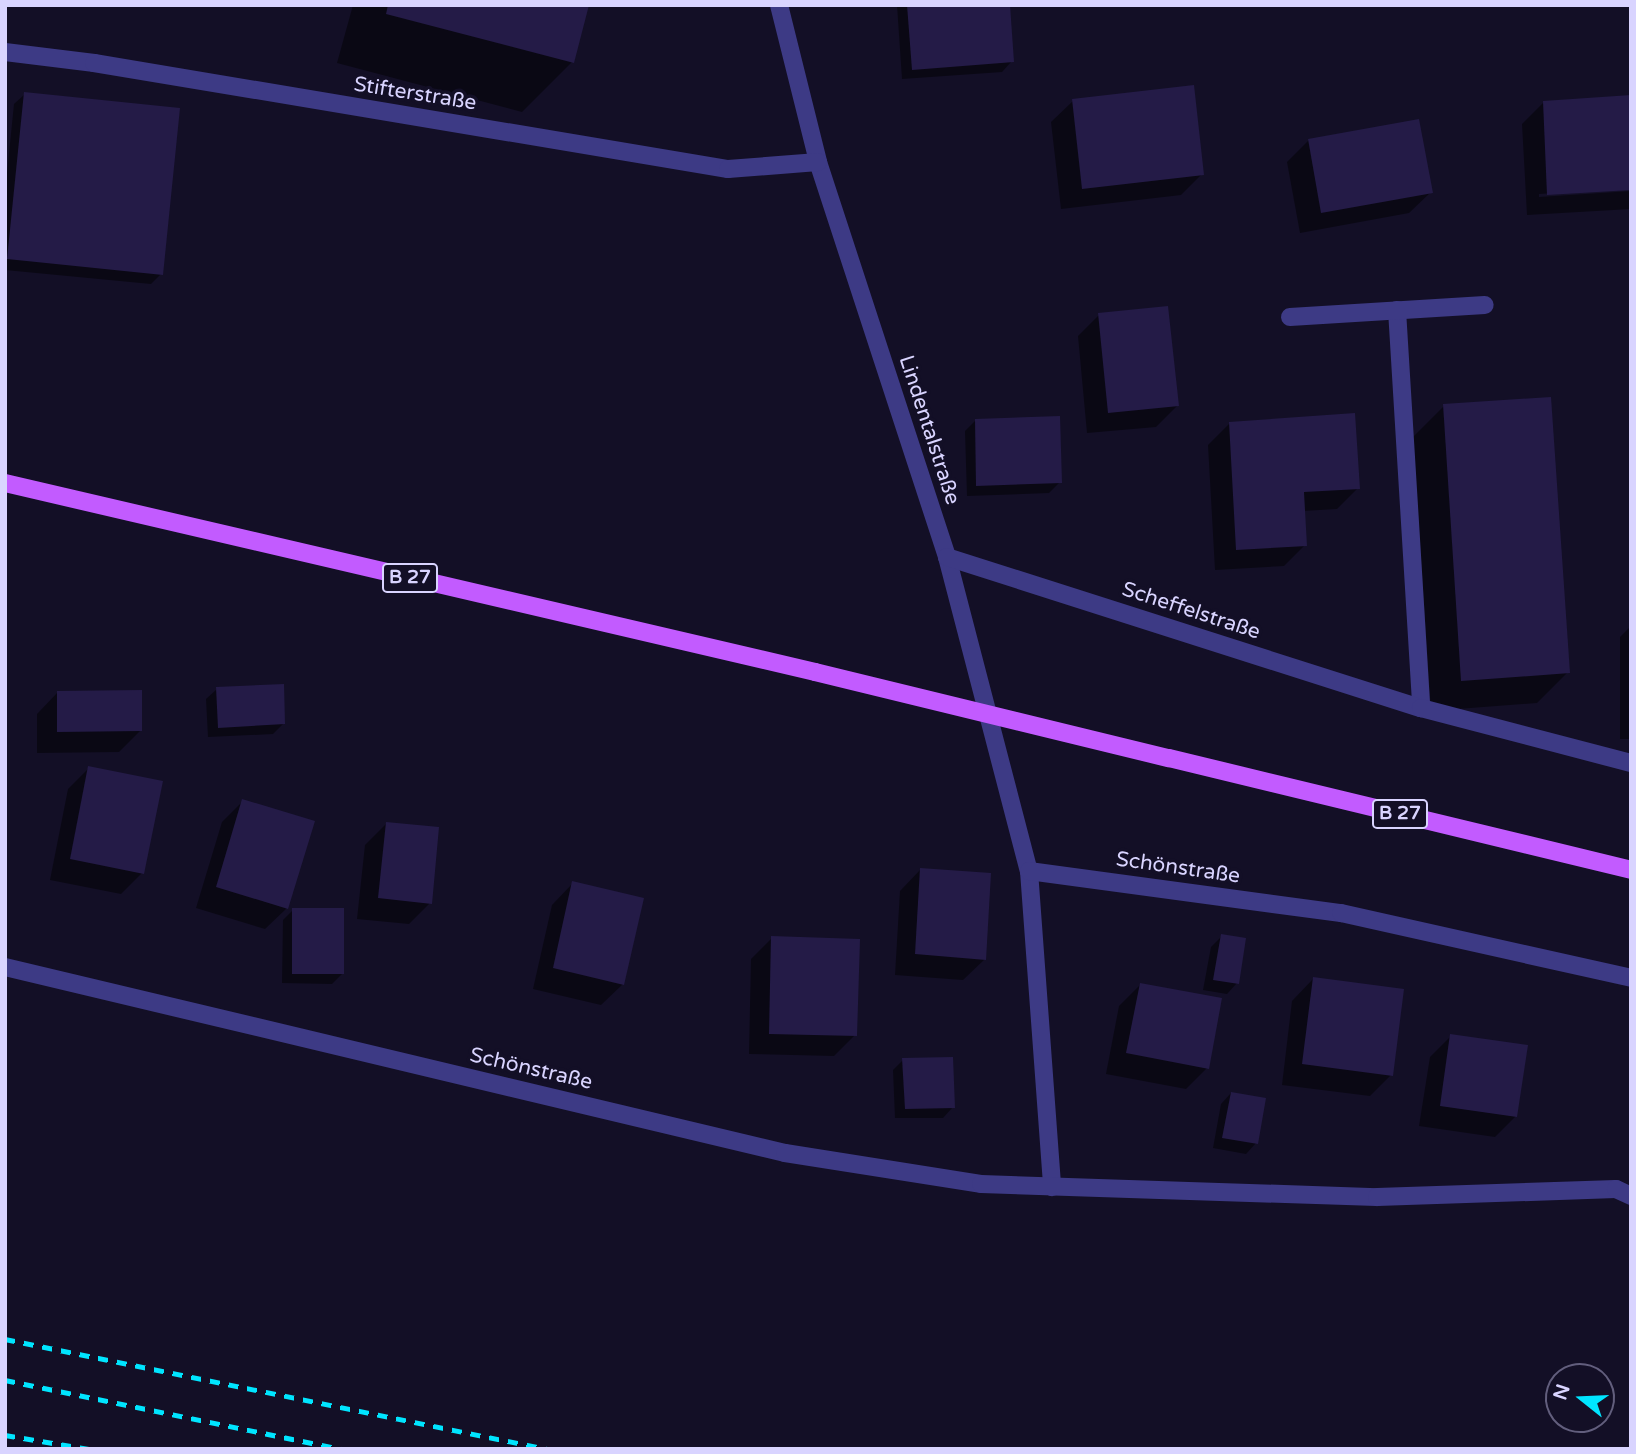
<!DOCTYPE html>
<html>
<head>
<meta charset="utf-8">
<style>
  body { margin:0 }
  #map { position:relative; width:1636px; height:1454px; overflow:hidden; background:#130f26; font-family:"Varela Round",sans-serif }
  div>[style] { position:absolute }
  .shadow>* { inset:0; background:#0007 }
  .building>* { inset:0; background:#241b47 }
  .minor>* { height:18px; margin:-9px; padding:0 9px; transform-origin:9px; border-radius:9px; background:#3d3a85 }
  .primary>* { height:18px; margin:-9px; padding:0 9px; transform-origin:9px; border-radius:9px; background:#c25bff }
  .rail>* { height:5px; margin-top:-2.5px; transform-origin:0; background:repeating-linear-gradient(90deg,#00e5ff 0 10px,transparent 0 19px) }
  .primary-bridge>* { height:18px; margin:-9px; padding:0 9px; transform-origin:9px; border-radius:9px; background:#c25bff }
  span { translate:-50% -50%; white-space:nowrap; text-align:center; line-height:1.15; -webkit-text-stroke:7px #130f26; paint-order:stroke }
  .shield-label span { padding:2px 5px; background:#130f26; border:2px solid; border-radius:5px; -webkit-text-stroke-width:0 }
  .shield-label { font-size:19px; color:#d9d4ff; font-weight:700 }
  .street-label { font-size:21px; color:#d9d4ff }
  .frame { position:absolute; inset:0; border:7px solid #d9d4ff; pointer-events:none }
  .north { position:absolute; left:1545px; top:1363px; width:70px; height:70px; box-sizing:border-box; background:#130f26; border:2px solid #625e7d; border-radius:50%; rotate:288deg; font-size:19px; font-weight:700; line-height:28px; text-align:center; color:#d9d4ff }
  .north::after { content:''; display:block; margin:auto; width:24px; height:32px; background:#00e5ff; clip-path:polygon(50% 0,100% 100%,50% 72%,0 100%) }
</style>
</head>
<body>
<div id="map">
  <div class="shadow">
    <i style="clip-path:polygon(353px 5px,587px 5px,572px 62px,522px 112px,337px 63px)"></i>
    <i style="clip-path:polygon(897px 5px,1009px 5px,1012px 61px,1002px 72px,902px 79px)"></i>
    <i style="clip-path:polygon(25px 94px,161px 274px,151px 284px,5px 270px,5px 193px,14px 104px)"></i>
    <i style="clip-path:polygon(1073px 101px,1202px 174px,1181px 195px,1061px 209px,1051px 122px)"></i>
    <i style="clip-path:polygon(1543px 103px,1631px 188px,1539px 194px,1539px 197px,1631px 191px,1631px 209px,1527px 215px,1522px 124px)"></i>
    <i style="clip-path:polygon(1309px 140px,1431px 192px,1409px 213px,1300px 233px,1287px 162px)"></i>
    <i style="clip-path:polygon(1099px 315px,1177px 406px,1156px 427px,1087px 433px,1078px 336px)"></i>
    <i style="clip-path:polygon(1444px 406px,1568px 672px,1537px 703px,1431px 711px,1413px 437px)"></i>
    <i style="clip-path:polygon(975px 421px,1060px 482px,1049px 493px,967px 496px,965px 431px)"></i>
    <i style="clip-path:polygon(1229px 424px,1358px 488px,1337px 509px,1303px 511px,1305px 545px,1284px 566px,1215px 570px,1208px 445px)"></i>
    <i style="clip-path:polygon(1631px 626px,1631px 739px,1620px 739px,1620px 637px)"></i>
    <i style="clip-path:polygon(217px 689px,284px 723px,273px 734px,208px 737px,206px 699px)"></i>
    <i style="clip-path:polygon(58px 692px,140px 731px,119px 752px,37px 753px,37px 714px)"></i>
    <i style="clip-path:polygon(89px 768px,142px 873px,121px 894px,50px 880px,68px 789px)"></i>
    <i style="clip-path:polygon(243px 801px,287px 908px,265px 929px,196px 908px,222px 822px)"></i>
    <i style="clip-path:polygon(387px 823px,430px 903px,409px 924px,357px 919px,365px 845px)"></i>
    <i style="clip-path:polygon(921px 869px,985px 959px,963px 980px,895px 975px,900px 891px)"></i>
    <i style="clip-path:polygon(573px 883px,623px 984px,601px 1005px,533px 989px,552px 905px)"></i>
    <i style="clip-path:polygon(293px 910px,343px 973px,332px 984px,282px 983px,283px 920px)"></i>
    <i style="clip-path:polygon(1222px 936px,1237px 983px,1227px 994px,1203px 990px,1211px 947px)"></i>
    <i style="clip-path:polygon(772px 938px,855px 1035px,834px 1056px,749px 1054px,751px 959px)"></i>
    <i style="clip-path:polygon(1313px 979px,1391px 1075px,1370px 1096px,1282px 1085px,1292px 1001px)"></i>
    <i style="clip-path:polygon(1140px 985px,1207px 1068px,1186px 1089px,1106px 1074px,1119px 1006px)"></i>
    <i style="clip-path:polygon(1451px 1036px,1516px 1116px,1495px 1137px,1419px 1126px,1430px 1057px)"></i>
    <i style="clip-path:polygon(903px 1060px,953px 1107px,943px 1118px,895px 1118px,893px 1070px)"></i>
    <i style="clip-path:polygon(1231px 1093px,1256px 1143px,1246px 1154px,1213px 1148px,1221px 1104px)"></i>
  </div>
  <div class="building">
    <i style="clip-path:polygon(388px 5px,589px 5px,574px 63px,386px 14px)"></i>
    <i style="clip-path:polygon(907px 5px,1010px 5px,1014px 62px,912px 70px)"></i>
    <i style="clip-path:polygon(1194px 85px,1204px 175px,1082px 189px,1072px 99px)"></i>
    <i style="clip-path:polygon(24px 92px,180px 108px,163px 275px,7px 259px)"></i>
    <i style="clip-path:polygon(1631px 95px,1631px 190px,1547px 195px,1543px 101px)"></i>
    <i style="clip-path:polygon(1419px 119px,1433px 193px,1321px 213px,1308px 139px)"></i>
    <i style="clip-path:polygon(1168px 306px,1179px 406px,1108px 413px,1098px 313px)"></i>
    <i style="clip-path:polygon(1551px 397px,1570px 673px,1461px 681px,1443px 404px)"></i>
    <i style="clip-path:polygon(1355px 413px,1360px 489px,1304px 492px,1307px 546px,1236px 550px,1229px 422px)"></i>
    <i style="clip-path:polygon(1060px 416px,1062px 483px,976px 486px,975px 419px)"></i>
    <i style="clip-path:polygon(284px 684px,285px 724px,218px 728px,216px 687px)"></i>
    <i style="clip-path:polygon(142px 690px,142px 731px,57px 732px,57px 691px)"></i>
    <i style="clip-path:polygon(88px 766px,163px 781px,144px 874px,70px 859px)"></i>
    <i style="clip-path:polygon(242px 799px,315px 821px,288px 909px,216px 887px)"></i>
    <i style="clip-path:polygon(386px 822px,439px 827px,432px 904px,378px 898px)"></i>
    <i style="clip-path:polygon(920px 868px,991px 873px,986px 960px,915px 954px)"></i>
    <i style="clip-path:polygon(572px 881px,644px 898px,624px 985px,553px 968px)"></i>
    <i style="clip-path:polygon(292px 908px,344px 908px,344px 974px,292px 974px)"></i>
    <i style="clip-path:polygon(1221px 934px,1246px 938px,1239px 984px,1213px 980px)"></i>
    <i style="clip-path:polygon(771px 936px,860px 939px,857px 1036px,769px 1034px)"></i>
    <i style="clip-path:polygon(1313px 977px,1404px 989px,1393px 1076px,1302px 1064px)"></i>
    <i style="clip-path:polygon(1140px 983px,1222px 998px,1209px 1069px,1126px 1053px)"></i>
    <i style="clip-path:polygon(1450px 1034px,1528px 1045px,1517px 1117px,1440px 1106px)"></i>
    <i style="clip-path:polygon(953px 1057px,955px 1108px,905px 1109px,902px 1058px)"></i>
    <i style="clip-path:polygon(1231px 1092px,1266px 1098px,1258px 1144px,1222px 1138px)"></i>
  </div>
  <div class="minor">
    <i style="left:779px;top:5px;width:162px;rotate:76deg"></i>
    <i style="left:818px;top:162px;width:416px;rotate:71.9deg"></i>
    <i style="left:947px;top:557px;width:325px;rotate:75.4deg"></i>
    <i style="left:1029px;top:871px;width:317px;rotate:85.8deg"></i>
    <i style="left:5px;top:52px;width:90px;rotate:7deg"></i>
    <i style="left:94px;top:63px;width:643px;rotate:9.49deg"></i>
    <i style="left:728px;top:169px;width:90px;rotate:-4.4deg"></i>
    <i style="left:1397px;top:310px;width:399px;rotate:86.5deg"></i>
    <i style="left:1290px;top:317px;width:195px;rotate:-3.5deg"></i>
    <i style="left:947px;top:557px;width:497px;rotate:17.7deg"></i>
    <i style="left:1421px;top:708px;width:217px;rotate:14.7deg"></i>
    <i style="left:1029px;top:871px;width:315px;rotate:7.7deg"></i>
    <i style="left:1341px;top:913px;width:297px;rotate:12.6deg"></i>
    <i style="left:5px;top:967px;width:802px;rotate:13.41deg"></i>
    <i style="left:785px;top:1153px;width:198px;rotate:9deg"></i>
    <i style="left:981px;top:1184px;width:396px;rotate:1.9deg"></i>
    <i style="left:1377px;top:1197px;width:239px;rotate:-1.9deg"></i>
    <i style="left:1616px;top:1189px;width:17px;rotate:25deg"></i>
  </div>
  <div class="primary">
    <i style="left:5px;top:483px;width:832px;rotate:13.13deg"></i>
    <i style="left:1169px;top:758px;width:475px;rotate:13.6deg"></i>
  </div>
  <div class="rail">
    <i style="left:5px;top:1339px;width:553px;rotate:11.47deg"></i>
    <i style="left:5px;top:1380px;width:343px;rotate:11.6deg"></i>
    <i style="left:5px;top:1435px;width:85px;rotate:9.5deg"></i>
  </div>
  <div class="primary-bridge">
    <i style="left:815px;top:672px;width:364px;rotate:13.7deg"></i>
  </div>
  <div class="shield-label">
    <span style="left:410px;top:578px">B 27</span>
    <span style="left:1400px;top:814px">B 27</span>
  </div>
  <div class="street-label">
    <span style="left:415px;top:94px;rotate:9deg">Stifterstraße</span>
    <span style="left:929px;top:430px;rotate:72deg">Lindentalstraße</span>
    <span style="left:1191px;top:611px;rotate:18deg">Scheffelstraße</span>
    <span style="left:1178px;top:868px;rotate:8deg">Schönstraße</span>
    <span style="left:531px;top:1069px;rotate:13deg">Schönstraße</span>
  </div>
  <div class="frame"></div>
  <div class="north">N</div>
</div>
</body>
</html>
